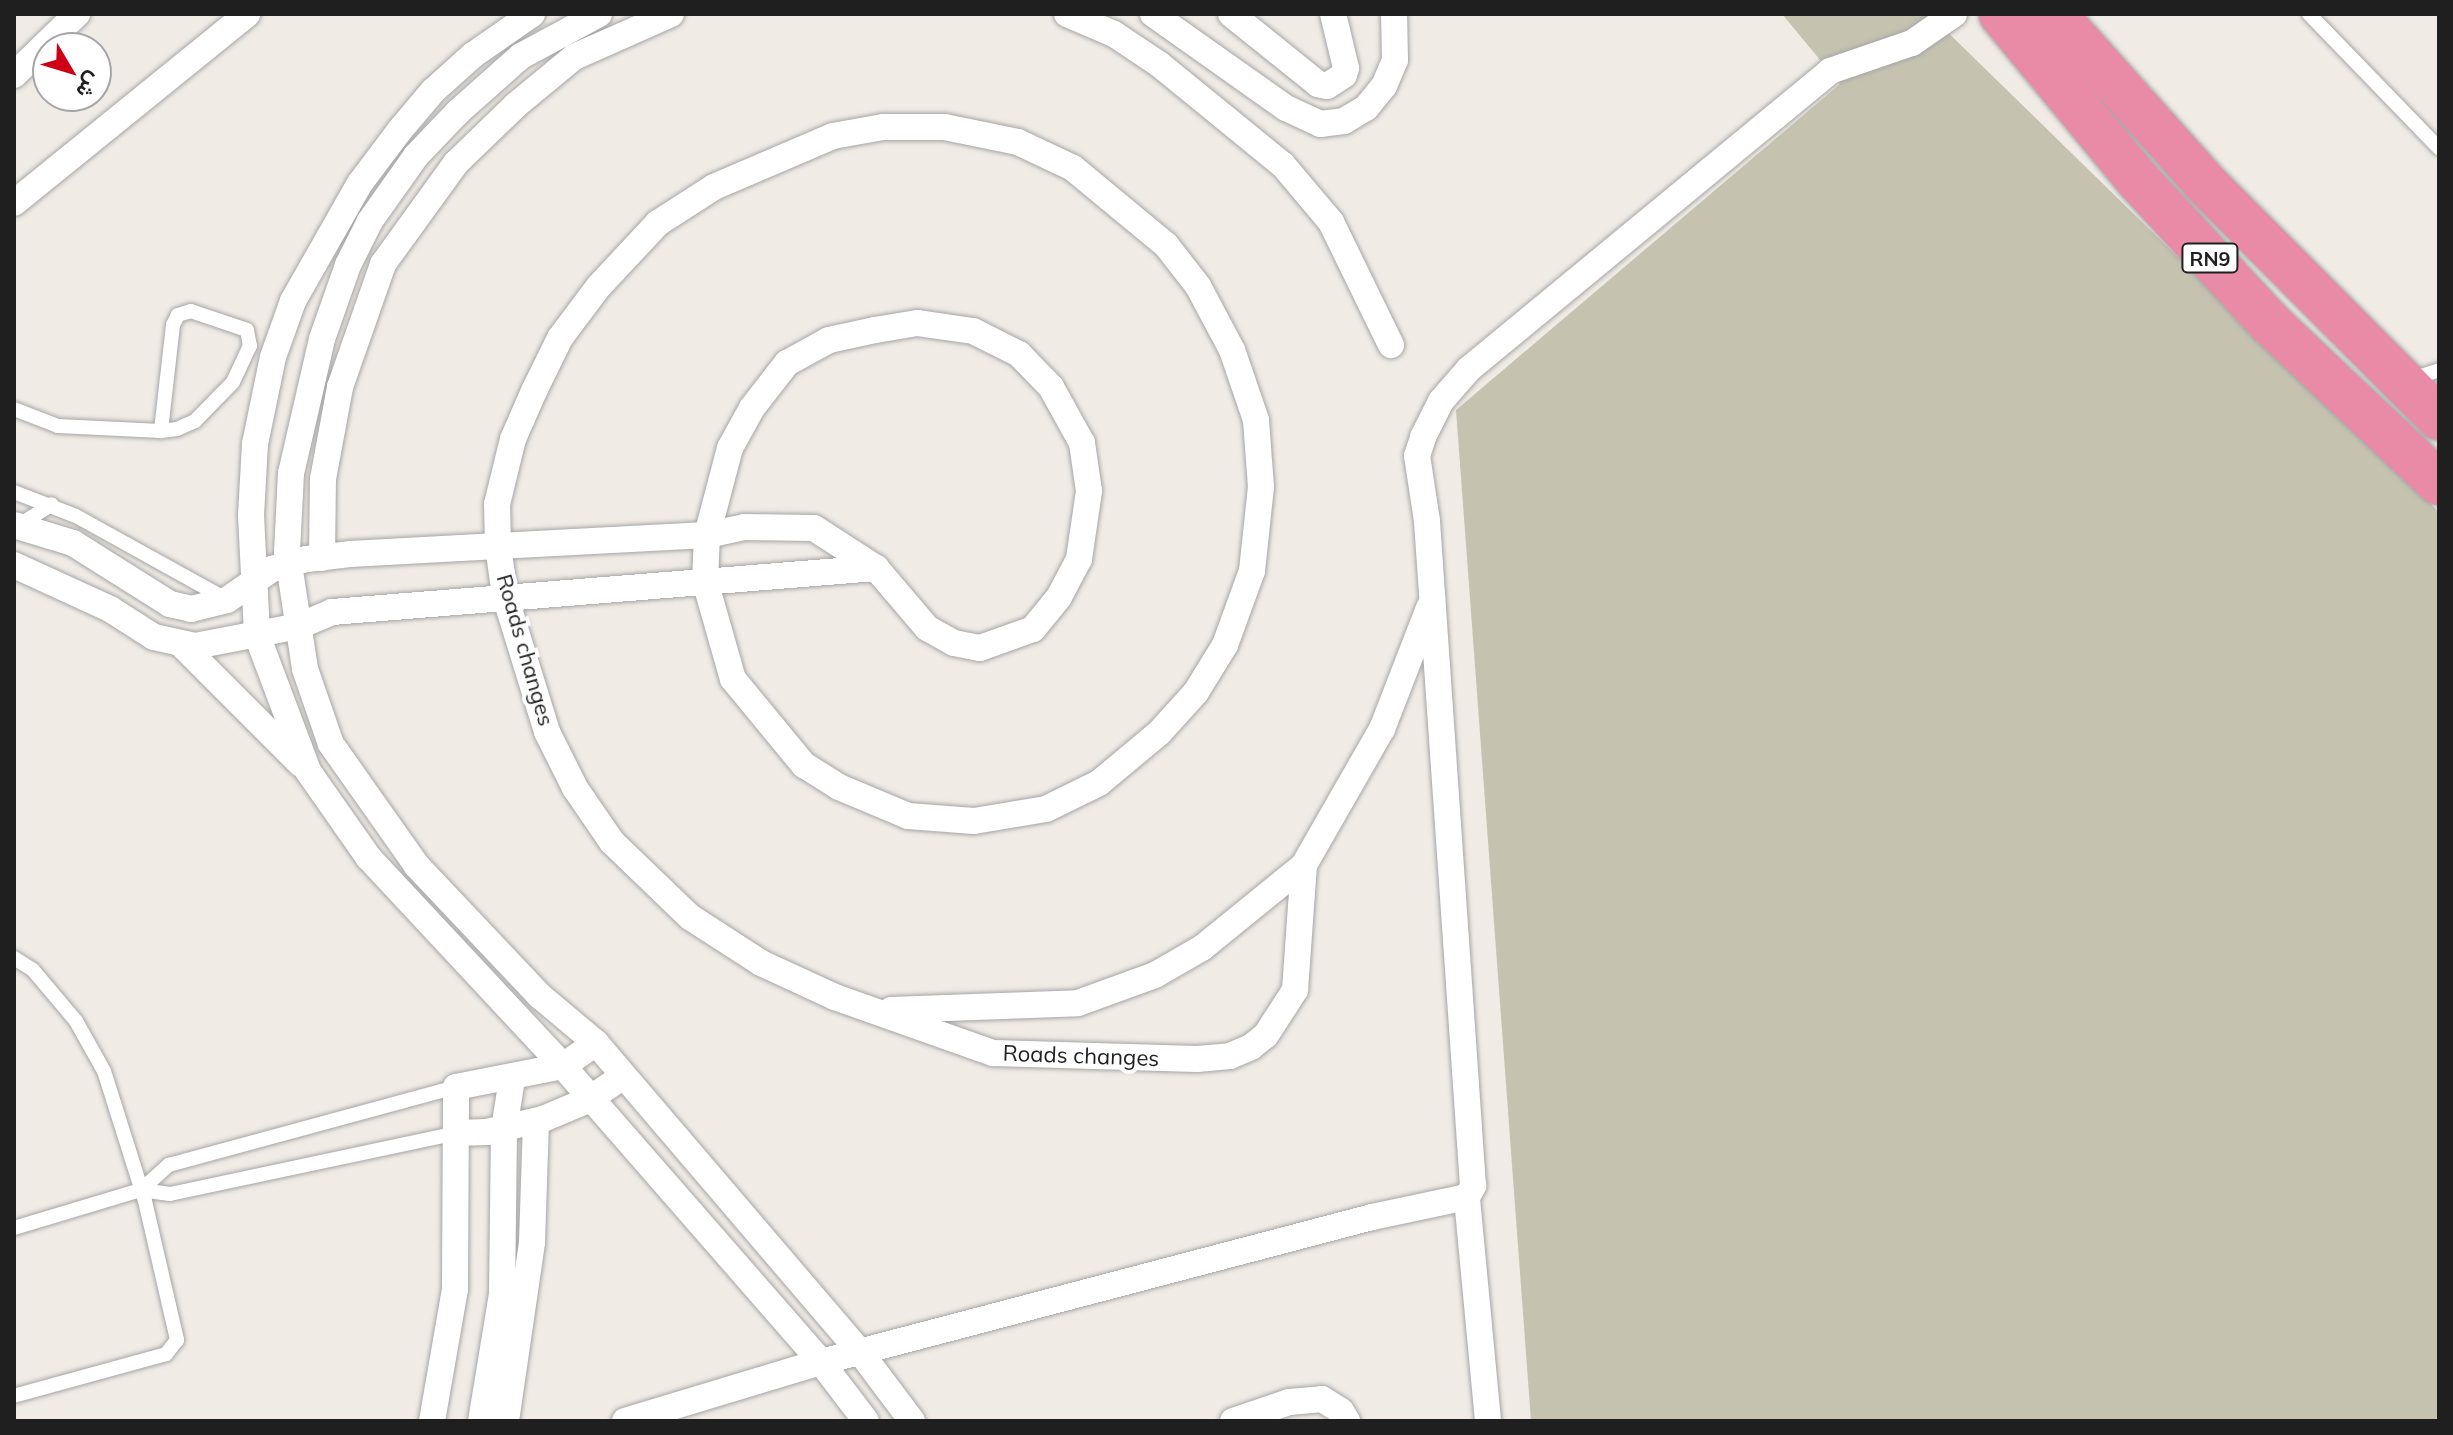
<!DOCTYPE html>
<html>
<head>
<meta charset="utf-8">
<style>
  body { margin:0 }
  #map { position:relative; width:2453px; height:1435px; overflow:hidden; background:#f0ebe5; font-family:Mulish,Vazirmatn,sans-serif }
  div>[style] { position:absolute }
  .construction>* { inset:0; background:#c5c3b0 }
  .roads { filter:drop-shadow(0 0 2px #a6a6a6) drop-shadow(0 0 2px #a6a6a6) }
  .lane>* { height:14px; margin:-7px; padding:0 7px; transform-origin:7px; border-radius:7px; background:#fff }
  .street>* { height:26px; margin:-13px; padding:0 13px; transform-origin:13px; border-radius:13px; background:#fff }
  .highway>* { height:44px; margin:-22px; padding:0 22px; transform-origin:22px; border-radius:22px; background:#e98ba6 }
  span { translate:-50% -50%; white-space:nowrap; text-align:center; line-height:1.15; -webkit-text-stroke:8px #fff; paint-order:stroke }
  .shield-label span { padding:2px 6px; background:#fff; border:2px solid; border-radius:6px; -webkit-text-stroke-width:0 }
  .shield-label { font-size:20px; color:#1f1f1f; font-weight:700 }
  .street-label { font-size:22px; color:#1f1f1f }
  .frame { position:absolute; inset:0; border:16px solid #1f1f1f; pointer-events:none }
  .north { position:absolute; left:32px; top:32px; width:80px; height:80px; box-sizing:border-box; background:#fff; border:2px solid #a5a5a5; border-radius:50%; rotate:128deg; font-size:22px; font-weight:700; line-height:32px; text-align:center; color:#1f1f1f }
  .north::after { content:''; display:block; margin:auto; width:28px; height:36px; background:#ce0015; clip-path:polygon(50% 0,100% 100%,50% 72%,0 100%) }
</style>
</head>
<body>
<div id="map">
  <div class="construction">
    <i style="clip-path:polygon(1782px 14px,1929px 14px,2439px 512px,2439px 1421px,1531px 1421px,1456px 410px,1840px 84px)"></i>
  </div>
  <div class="roads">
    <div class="lane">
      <i style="left:2309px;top:14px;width:187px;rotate:45.9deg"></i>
      <i style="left:2409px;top:380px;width:32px;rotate:-18deg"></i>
      <i style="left:14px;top:409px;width:47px;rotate:21.1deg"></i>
      <i style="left:58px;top:426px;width:103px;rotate:2.8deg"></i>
      <i style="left:161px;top:431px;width:16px;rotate:-7deg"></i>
      <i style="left:177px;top:429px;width:20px;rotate:-24deg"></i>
      <i style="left:195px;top:421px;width:54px;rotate:-45.7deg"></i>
      <i style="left:233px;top:382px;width:40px;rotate:-65deg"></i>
      <i style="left:250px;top:346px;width:16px;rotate:-101deg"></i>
      <i style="left:247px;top:330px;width:59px;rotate:-161.3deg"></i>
      <i style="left:191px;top:311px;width:14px;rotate:163deg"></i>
      <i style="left:178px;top:315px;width:11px;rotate:117deg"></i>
      <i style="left:173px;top:325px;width:107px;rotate:96.5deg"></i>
      <i style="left:14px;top:492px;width:66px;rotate:21.2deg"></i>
      <i style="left:76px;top:516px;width:171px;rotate:29deg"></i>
      <i style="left:18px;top:526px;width:40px;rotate:-32.9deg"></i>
      <i style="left:14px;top:958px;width:22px;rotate:32deg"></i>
      <i style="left:33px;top:970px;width:67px;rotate:49.9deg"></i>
      <i style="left:76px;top:1021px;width:57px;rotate:60.8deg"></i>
      <i style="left:104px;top:1071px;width:136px;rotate:72.5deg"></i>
      <i style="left:145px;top:1201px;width:143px;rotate:77deg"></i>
      <i style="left:177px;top:1340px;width:18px;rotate:128deg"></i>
      <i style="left:166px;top:1354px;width:158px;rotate:164.6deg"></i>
      <i style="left:141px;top:1190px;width:38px;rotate:-42deg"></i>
      <i style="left:169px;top:1165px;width:297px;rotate:-15.2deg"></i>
      <i style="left:14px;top:1228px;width:133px;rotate:-16.7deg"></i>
      <i style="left:141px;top:1190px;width:29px;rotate:8deg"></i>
      <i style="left:170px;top:1194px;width:293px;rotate:-12deg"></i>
    </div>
    <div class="street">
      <i style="left:532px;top:14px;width:72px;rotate:145.2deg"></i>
      <i style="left:473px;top:55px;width:54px;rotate:138deg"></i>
      <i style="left:433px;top:91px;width:51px;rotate:130.2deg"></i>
      <i style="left:400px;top:130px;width:66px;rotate:127deg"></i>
      <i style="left:360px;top:183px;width:136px;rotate:119.6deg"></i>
      <i style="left:293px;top:301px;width:59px;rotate:109.7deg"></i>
      <i style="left:273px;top:357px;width:89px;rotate:101.7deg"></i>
      <i style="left:255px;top:444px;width:71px;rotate:93.2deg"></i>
      <i style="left:251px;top:515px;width:120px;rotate:87.1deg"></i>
      <i style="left:257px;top:635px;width:145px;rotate:69.4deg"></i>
      <i style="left:308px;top:771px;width:106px;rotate:55deg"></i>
      <i style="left:369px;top:858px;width:284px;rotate:47deg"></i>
      <i style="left:563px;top:1066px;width:393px;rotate:48.9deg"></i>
      <i style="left:821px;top:1362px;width:74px;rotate:52.7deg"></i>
      <i style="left:599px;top:14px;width:89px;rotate:151.7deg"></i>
      <i style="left:521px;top:56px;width:84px;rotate:138.4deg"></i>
      <i style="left:458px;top:112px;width:61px;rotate:133.7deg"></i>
      <i style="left:416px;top:156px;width:80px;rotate:125.3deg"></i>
      <i style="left:370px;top:221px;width:49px;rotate:116.6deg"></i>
      <i style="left:348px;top:265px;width:78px;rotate:109.4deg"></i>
      <i style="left:322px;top:339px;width:138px;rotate:103deg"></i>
      <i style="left:291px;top:473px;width:78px;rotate:92.9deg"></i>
      <i style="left:287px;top:551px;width:119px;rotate:81.3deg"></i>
      <i style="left:305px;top:669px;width:79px;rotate:70.9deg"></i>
      <i style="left:331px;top:744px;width:149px;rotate:54.8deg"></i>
      <i style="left:417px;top:866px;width:179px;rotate:46.6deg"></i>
      <i style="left:540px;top:996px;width:73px;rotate:40deg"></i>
      <i style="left:596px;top:1043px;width:408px;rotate:49.5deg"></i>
      <i style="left:861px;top:1353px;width:85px;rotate:53.1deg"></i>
      <i style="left:1067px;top:14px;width:51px;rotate:23.1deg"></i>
      <i style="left:1114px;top:34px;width:54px;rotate:33.7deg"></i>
      <i style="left:1159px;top:64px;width:160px;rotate:39.2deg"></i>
      <i style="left:1283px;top:165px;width:75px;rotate:49.9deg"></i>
      <i style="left:1331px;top:222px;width:137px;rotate:64deg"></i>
      <i style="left:1153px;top:14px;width:163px;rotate:35.3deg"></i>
      <i style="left:1286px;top:108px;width:38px;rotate:25deg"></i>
      <i style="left:1320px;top:124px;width:24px;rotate:-7deg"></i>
      <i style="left:1344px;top:121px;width:26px;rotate:-31deg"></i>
      <i style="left:1366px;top:108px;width:28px;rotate:-51deg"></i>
      <i style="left:1384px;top:86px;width:28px;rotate:-67deg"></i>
      <i style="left:1395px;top:60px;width:46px;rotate:-91.2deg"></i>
      <i style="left:1231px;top:14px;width:112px;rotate:38.8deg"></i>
      <i style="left:1318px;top:84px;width:9px;rotate:13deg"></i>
      <i style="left:1327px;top:86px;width:20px;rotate:-33deg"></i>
      <i style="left:1344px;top:75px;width:7px;rotate:-74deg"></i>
      <i style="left:1346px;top:68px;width:56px;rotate:-103.5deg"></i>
      <i style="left:14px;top:75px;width:88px;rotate:-44.1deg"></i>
      <i style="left:14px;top:203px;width:300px;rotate:-39deg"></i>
      <i style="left:14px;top:525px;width:62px;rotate:17deg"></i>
      <i style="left:73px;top:543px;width:115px;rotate:32.2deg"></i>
      <i style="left:170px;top:604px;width:22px;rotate:13deg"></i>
      <i style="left:191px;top:609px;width:37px;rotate:-14deg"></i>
      <i style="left:227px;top:600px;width:55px;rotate:-34.6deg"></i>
      <i style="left:272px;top:569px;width:36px;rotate:-16deg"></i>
      <i style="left:307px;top:559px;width:43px;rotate:-6.6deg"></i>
      <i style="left:350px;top:554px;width:148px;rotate:-3.1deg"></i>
      <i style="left:498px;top:546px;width:209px;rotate:-3deg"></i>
      <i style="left:707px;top:535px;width:38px;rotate:-12deg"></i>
      <i style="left:744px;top:527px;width:70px;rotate:0.8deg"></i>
      <i style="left:814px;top:528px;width:74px;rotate:32.8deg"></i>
      <i style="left:876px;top:568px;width:79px;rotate:49.6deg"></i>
      <i style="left:927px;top:628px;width:31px;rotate:29deg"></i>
      <i style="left:954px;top:643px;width:26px;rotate:11deg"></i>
      <i style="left:980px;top:648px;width:56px;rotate:-19.7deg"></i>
      <i style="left:1033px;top:629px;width:41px;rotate:-50.9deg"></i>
      <i style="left:1059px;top:597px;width:43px;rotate:-62.2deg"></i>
      <i style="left:1079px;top:559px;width:69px;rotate:-81.6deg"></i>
      <i style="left:1089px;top:491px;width:49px;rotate:-98.3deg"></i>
      <i style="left:1082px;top:443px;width:64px;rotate:-119deg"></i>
      <i style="left:1051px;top:387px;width:46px;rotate:-134.1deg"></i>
      <i style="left:1019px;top:354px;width:51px;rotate:-153.4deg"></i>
      <i style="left:973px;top:331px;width:57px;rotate:-171.9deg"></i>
      <i style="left:917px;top:323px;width:43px;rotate:170.5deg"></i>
      <i style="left:875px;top:330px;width:47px;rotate:167.7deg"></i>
      <i style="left:829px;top:340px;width:48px;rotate:151.3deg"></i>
      <i style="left:787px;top:363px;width:57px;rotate:127.9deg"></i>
      <i style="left:752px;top:408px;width:46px;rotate:118.8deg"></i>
      <i style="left:730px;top:448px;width:90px;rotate:104.8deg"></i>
      <i style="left:707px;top:535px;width:46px;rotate:92.5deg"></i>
      <i style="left:705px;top:581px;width:102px;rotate:74.1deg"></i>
      <i style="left:733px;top:679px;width:112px;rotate:50.5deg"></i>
      <i style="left:804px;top:765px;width:41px;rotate:32.2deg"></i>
      <i style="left:839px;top:787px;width:75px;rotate:22.8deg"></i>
      <i style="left:908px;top:816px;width:66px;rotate:4.3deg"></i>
      <i style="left:974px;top:821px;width:73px;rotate:-9.5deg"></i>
      <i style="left:1046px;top:809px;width:59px;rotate:-26.1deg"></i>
      <i style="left:1099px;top:783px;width:78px;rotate:-39.8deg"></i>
      <i style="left:1159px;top:733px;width:55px;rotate:-47.9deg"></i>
      <i style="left:1196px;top:692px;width:55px;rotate:-58.3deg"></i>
      <i style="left:1225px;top:645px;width:79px;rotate:-70deg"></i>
      <i style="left:1252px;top:571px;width:84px;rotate:-83.9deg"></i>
      <i style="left:1261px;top:487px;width:67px;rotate:-94.3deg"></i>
      <i style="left:1256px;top:420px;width:74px;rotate:-108.9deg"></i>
      <i style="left:1232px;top:350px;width:72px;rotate:-118deg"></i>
      <i style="left:1198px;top:286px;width:52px;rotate:-128deg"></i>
      <i style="left:1166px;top:245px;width:121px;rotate:-140.4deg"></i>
      <i style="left:1073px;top:168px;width:61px;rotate:-154.7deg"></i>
      <i style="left:1018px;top:142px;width:75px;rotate:-168.4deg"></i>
      <i style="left:945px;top:127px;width:62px;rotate:180deg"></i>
      <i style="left:883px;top:127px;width:51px;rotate:169.8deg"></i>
      <i style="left:833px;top:136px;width:129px;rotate:156.8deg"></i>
      <i style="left:714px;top:187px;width:67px;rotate:147.3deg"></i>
      <i style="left:658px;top:223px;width:86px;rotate:133.1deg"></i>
      <i style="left:599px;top:286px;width:65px;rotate:126.9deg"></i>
      <i style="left:560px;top:338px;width:59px;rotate:116.1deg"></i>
      <i style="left:534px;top:391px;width:52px;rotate:113.6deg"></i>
      <i style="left:513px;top:439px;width:67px;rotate:103.8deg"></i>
      <i style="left:497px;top:504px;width:42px;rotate:88.6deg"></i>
      <i style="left:498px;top:546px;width:50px;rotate:82deg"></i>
      <i style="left:505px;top:596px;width:142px;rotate:72.8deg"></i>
      <i style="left:547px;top:732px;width:63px;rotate:63.4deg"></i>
      <i style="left:575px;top:788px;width:65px;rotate:55.6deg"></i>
      <i style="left:612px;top:842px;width:108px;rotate:43.9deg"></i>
      <i style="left:690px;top:917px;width:85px;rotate:32.9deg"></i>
      <i style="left:761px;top:963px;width:81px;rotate:24.7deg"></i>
      <i style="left:835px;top:997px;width:168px;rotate:19.5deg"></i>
      <i style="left:993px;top:1053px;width:204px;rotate:1.7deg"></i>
      <i style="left:1197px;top:1059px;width:33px;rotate:-5deg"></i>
      <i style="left:1230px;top:1056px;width:23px;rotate:-23deg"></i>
      <i style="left:1251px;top:1047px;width:19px;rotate:-39deg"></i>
      <i style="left:1266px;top:1035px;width:54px;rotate:-57.2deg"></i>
      <i style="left:1295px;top:990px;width:125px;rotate:-85.9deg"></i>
      <i style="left:322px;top:558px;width:79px;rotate:-89.3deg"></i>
      <i style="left:323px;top:479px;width:94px;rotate:-79.5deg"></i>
      <i style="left:340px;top:387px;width:130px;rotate:-70.7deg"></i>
      <i style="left:383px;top:264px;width:125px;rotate:-54.1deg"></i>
      <i style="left:456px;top:163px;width:83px;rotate:-44deg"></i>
      <i style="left:516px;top:105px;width:75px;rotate:-39.6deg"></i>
      <i style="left:574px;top:57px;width:106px;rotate:-23.9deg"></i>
      <i style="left:14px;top:565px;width:106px;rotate:24.6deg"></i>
      <i style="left:110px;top:609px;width:52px;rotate:32.5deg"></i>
      <i style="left:154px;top:637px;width:42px;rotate:12.4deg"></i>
      <i style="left:195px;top:646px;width:106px;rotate:-10.9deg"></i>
      <i style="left:299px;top:626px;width:36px;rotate:-23deg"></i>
      <i style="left:332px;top:612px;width:546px;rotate:-4.62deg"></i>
      <i style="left:182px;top:645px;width:168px;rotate:45deg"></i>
      <i style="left:891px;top:1010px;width:187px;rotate:-2.1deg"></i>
      <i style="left:1078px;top:1003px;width:82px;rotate:-20deg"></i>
      <i style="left:1155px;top:975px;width:54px;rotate:-29.9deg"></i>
      <i style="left:1202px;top:948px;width:132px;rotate:-39.1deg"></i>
      <i style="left:1304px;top:865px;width:157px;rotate:-60.2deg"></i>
      <i style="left:1382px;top:729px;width:130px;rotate:-68.8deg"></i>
      <i style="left:457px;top:1133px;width:30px;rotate:-2deg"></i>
      <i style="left:487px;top:1132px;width:57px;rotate:-13.1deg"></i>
      <i style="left:543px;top:1119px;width:49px;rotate:-22.9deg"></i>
      <i style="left:588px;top:1100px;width:40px;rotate:-34deg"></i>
      <i style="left:432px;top:1421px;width:134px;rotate:-80.1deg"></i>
      <i style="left:455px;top:1289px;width:202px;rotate:-89.7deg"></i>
      <i style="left:456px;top:1087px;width:109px;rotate:-11.1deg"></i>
      <i style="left:563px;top:1066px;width:40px;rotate:-34.9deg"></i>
      <i style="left:481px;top:1421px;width:129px;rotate:-80.6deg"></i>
      <i style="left:502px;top:1294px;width:165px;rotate:-89.3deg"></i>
      <i style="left:504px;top:1129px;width:51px;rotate:-80.9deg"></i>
      <i style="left:506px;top:1421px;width:181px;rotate:-81.7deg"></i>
      <i style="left:532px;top:1242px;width:121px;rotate:-88.1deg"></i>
      <i style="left:625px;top:1421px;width:205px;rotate:-16.8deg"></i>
      <i style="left:821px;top:1362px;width:570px;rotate:-14.74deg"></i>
      <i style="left:1372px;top:1217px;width:97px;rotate:-11.9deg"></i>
      <i style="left:1233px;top:1421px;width:59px;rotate:-18.7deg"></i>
      <i style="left:1289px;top:1402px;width:33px;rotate:-5deg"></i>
      <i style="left:1322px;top:1399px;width:22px;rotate:32deg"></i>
      <i style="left:1341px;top:1411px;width:12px;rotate:59deg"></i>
      <i style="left:1488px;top:1421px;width:225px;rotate:-95.4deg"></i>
      <i style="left:1467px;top:1197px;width:13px;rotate:-61deg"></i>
      <i style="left:1473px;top:1186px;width:667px;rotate:-93.96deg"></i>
      <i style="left:1427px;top:521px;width:66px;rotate:-98.7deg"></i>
      <i style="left:1417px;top:456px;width:20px;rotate:-72deg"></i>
      <i style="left:1423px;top:437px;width:40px;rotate:-63.4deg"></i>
      <i style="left:1441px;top:401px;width:43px;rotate:-48.8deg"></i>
      <i style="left:1469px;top:369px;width:468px;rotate:-39.5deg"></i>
      <i style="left:1830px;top:71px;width:87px;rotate:-18.9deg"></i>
      <i style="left:1912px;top:43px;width:51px;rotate:-34.6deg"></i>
    </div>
    <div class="highway">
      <i style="left:2001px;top:14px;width:215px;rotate:50.5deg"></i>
      <i style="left:2138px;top:180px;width:196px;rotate:47.3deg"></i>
      <i style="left:2271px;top:324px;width:231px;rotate:43.4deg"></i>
      <i style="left:2054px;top:14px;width:227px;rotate:48.2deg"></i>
      <i style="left:2205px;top:183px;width:332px;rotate:45.1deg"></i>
    </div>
  </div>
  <div class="shield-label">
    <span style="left:2210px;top:258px">RN9</span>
  </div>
  <div class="street-label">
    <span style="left:525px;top:650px;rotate:74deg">Roads changes</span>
    <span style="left:1081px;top:1056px;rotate:2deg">Roads changes</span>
  </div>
  <div class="frame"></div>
  <div class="north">ش</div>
</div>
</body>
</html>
